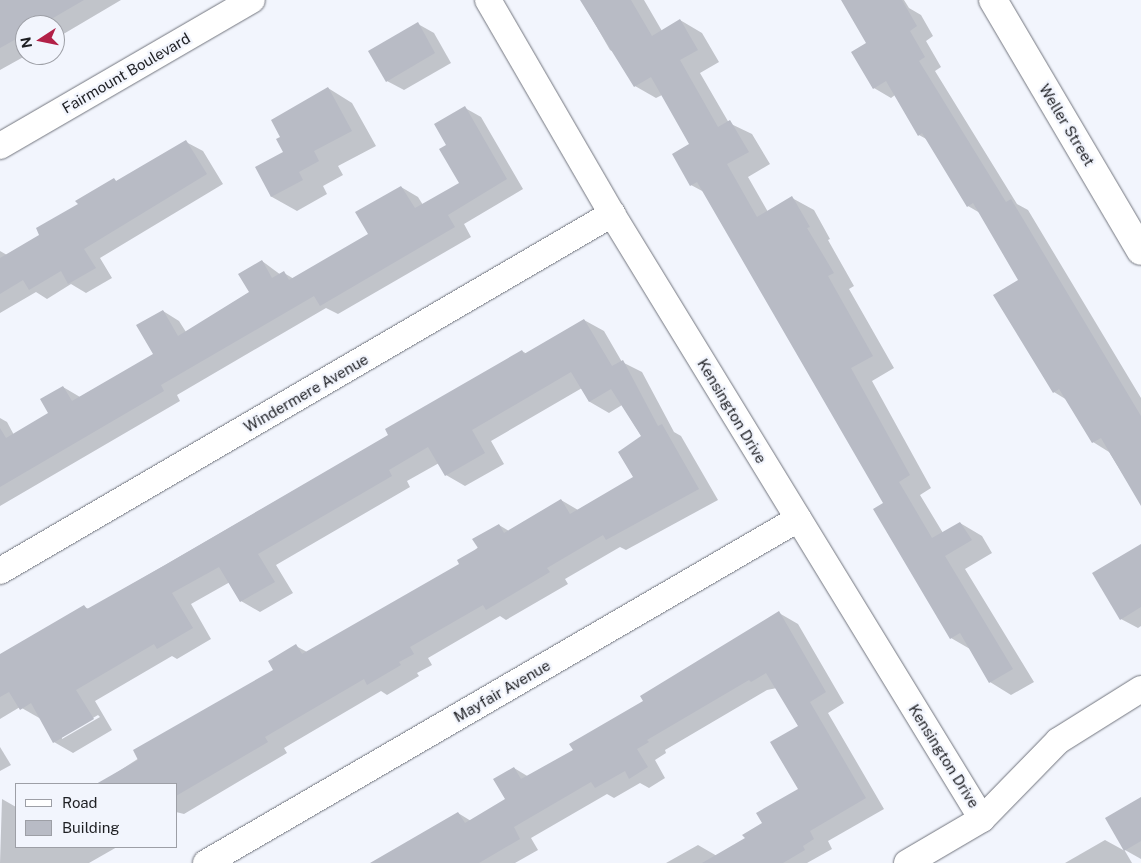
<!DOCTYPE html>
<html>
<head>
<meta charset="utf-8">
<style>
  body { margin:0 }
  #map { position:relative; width:1141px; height:863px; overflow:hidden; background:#f2f5fd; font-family:"Public Sans",sans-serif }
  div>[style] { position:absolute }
  .shadow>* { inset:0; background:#0003 }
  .building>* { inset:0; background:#b8bbc5 }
  .roads { filter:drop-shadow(0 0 1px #72757e) drop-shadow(0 0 1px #72757e) }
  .minor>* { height:26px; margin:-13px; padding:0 13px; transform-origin:13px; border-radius:13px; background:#fff }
  .tertiary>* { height:28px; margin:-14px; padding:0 14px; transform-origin:14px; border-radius:14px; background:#fff }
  span { translate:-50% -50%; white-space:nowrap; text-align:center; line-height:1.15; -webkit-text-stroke:4.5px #f2f5fd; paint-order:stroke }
  .street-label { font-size:15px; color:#1e1f23 }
  .legend { position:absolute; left:15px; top:783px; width:162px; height:65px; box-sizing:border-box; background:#f2f5fd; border:1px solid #9d9fa6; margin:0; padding:6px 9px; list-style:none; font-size:15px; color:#1e1f23 }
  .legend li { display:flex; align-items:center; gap:10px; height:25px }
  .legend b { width:25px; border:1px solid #9d9fa6 }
  .north { position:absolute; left:15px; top:15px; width:50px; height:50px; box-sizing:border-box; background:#f2f5fd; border:1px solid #9d9fa6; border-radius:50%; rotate:259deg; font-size:14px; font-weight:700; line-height:20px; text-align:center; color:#1e1f23 }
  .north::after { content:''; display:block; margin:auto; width:18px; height:22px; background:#b22047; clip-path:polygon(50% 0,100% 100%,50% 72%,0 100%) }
</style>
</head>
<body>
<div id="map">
  <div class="shadow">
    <i style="clip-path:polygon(8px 0,121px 0,55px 39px,55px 25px,25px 25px,27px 55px,0 70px,0 4px)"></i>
    <i style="clip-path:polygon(585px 0,644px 0,662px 31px,680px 20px,702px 33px,719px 62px,700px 73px,729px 123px,752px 134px,770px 164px,748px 177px,768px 212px,792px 198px,814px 210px,830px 239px,828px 240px,854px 286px,849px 289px,894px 368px,872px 381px,931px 488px,920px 495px,943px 533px,960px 523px,982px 536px,992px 553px,965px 569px,1034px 682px,1011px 695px,990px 682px,970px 649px,951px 638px,885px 503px,704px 192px,691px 185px,691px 145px,662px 95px,656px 98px,635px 86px,615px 53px,610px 50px,583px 3px)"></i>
    <i style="clip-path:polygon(843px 0,904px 0,909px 8px,921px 15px,933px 36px,926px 41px,941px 67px,935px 71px,1017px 204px,1028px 210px,1141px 398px,1141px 503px,1109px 452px,1093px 442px,1067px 400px,1054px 392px,1020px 280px,980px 213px,968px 206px,928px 140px,919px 135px,895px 95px,891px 98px,874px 88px,868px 43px)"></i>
    <i style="clip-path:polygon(418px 24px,434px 33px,451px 63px,404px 90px,387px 81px)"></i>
    <i style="clip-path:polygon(328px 88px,352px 103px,376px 146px,338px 166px,343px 175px,323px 186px,327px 194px,297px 211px,272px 197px,257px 168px,285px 153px)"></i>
    <i style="clip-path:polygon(465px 108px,481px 117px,523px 189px,464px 224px,471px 237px,338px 314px,326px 308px,177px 395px,180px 401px,0 506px,0 418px,7px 422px,14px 435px,50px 414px,63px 387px,80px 397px,155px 354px,163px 311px,179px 321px,186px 332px,250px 292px,262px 261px,281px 275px,284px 273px,294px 279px,370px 235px,401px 187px,418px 197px,423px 205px,461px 183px,448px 146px)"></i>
    <i style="clip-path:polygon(186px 142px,203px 151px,223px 184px,100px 258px,112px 278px,86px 293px,71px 284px,47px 299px,36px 292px,0 313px,0 251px,7px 255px,41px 235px,114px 180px,118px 182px)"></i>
    <i style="clip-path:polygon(evenodd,584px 320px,604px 331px,622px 362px,642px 372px,674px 432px,681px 436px,718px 500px,626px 550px,620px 547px,565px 579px,568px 584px,506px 620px,500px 616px,428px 658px,432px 665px,417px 673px,419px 676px,387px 695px,381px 691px,284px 748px,287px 753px,184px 814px,176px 812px,176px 784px,99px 784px,275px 670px,296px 646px,307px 652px,461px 565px,499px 525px,509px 531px,561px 500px,578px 510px,635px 477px,642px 437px,622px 405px,609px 413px,590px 402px,582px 388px,491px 441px,504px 464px,465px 486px,446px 475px,439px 463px,407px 481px,410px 487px,276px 565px,293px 593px,260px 612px,241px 601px,230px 582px,191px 604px,211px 639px,177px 659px,172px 656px,95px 701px,112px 730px,73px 753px,54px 742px,41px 719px,20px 707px,0 719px,0 655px,84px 607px,89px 609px,390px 435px,522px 351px,527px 354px,584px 320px,98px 715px,100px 717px,62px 739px,62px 736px,98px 715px)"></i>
    <i style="clip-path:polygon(1141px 546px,1141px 626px,1138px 628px,1121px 619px)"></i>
    <i style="clip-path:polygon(779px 613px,798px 624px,844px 703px,828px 713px,884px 809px,828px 841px,832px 849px,807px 863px,666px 863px,698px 845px,717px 856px,746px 839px,799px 789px,799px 727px,777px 688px,767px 690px,665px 750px,666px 753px,655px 760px,665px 778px,649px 788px,640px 783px,614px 798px,607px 794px,531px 838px,538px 850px,515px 863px,372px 863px,458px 813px,471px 821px,507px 800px,514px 768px,529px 777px,574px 750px)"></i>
    <i style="clip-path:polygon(0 747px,11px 765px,0 771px)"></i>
    <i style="clip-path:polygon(1141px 797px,1141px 859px,1125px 850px)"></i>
    <i style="clip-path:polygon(2px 799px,16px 807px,16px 847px,117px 847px,89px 863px,0 863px)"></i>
    <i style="clip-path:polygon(1105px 840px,1125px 851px,1132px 863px,1065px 863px)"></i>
  </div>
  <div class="building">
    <i style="clip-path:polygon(0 0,84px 0,41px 25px,25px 25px,25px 34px,0 48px)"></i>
    <i style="clip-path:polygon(580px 0,631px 0,652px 36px,680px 19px,698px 50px,680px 60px,718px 127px,730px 120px,749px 152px,727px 164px,757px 217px,792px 196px,810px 227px,807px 228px,834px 273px,828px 276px,873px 356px,851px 368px,910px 475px,899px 482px,932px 538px,960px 522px,972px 540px,945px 556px,1013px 669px,989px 683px,960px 633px,950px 639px,873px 509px,883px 503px,697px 182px,690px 186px,672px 154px,689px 144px,651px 77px,634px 87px)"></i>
    <i style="clip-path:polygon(841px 0,902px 0,917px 26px,910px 31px,925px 57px,919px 61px,1006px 202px,1011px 199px,1141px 416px,1141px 506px,1101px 438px,1092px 443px,1059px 389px,1053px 393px,993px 295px,1018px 280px,973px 203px,967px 207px,922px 133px,918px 136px,886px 81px,873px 89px,851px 52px,866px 43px)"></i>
    <i style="clip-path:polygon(418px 22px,435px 53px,386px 82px,368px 51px)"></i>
    <i style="clip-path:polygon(328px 87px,352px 131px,314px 151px,319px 161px,299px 172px,303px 180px,271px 197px,255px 167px,283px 152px,276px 139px,280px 137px,271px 120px)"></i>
    <i style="clip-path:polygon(465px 106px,507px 179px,448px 215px,455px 227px,320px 306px,314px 296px,161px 385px,164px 391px,0 487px,0 428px,6px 438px,48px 413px,40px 399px,63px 386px,72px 401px,153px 354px,136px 325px,163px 310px,178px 336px,249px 292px,238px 274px,262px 260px,272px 278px,284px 271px,289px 280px,368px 234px,355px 212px,401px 186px,415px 208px,459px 183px,439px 149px,446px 145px,434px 124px)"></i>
    <i style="clip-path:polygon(186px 140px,207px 174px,84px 249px,96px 268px,68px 284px,61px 271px,29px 290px,23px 280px,0 294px,0 258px,39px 235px,36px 228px,78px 204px,75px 201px,114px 178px,116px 181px)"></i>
    <i style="clip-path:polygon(584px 319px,612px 366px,623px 360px,658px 426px,662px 424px,699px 489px,606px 540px,603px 535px,547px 568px,550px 572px,486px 610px,483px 605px,410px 647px,414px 654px,399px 662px,401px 665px,367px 685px,364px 679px,265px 737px,268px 742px,176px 796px,176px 784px,96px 784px,138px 760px,133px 750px,273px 670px,268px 661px,296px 644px,302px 654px,459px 564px,457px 560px,478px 548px,472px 539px,499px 524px,504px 533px,561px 499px,570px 514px,633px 477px,618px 452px,641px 436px,611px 389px,589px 402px,571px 372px,472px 430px,485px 453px,445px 476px,428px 447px,389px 470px,392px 476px,258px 554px,275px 582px,240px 602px,219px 567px,172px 593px,193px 628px,157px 649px,154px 644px,76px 690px,94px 719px,53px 743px,31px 703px,20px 710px,9px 692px,0 697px,0 654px,84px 605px,87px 609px,165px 565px,388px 435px,385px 429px,522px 350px,524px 354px)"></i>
    <i style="clip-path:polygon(1141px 544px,1141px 607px,1120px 620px,1092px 573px)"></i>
    <i style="clip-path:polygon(779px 611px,826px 692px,810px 702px,866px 798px,810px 831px,814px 839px,803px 846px,805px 850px,783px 863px,702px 863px,745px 838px,742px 835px,762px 823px,756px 813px,798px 789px,770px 742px,798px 726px,766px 673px,751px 682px,749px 680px,647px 740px,649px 742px,637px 749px,648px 767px,629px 779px,625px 771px,595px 788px,591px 782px,514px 827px,520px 839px,479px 863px,370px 863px,458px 812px,465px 823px,505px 799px,493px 779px,514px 767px,521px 779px,573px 750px,569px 744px,643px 701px,640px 696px)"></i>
    <i style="clip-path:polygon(1141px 797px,1141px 841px,1124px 851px,1105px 818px)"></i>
  </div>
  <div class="roads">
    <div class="minor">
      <i style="left:488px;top:0;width:247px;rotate:59.9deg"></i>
      <i style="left:612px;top:214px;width:709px;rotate:58.55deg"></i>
      <i style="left:0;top:146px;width:291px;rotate:-30.1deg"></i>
      <i style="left:0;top:571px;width:709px;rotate:-30.26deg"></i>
      <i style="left:206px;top:863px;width:685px;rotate:-30.16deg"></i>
      <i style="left:907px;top:863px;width:87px;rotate:-30.4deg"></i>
      <i style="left:982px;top:819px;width:109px;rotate:-45.7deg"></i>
      <i style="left:1058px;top:741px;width:98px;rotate:-32.1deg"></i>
    </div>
    <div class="tertiary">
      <i style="left:993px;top:0;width:291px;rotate:59.5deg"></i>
    </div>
  </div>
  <div class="street-label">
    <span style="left:126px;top:73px;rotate:-30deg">Fairmount Boulevard</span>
    <span style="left:1067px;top:125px;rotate:59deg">Weller Street</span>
    <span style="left:306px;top:393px;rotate:-30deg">Windermere Avenue</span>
    <span style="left:732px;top:411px;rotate:59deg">Kensington Drive</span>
    <span style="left:502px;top:691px;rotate:-30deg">Mayfair Avenue</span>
    <span style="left:944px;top:756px;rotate:58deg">Kensington Drive</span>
  </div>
  <ul class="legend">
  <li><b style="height:6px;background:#fff"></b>Road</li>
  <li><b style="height:14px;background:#b8bbc5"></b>Building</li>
  </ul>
  <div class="north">N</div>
</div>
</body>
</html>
